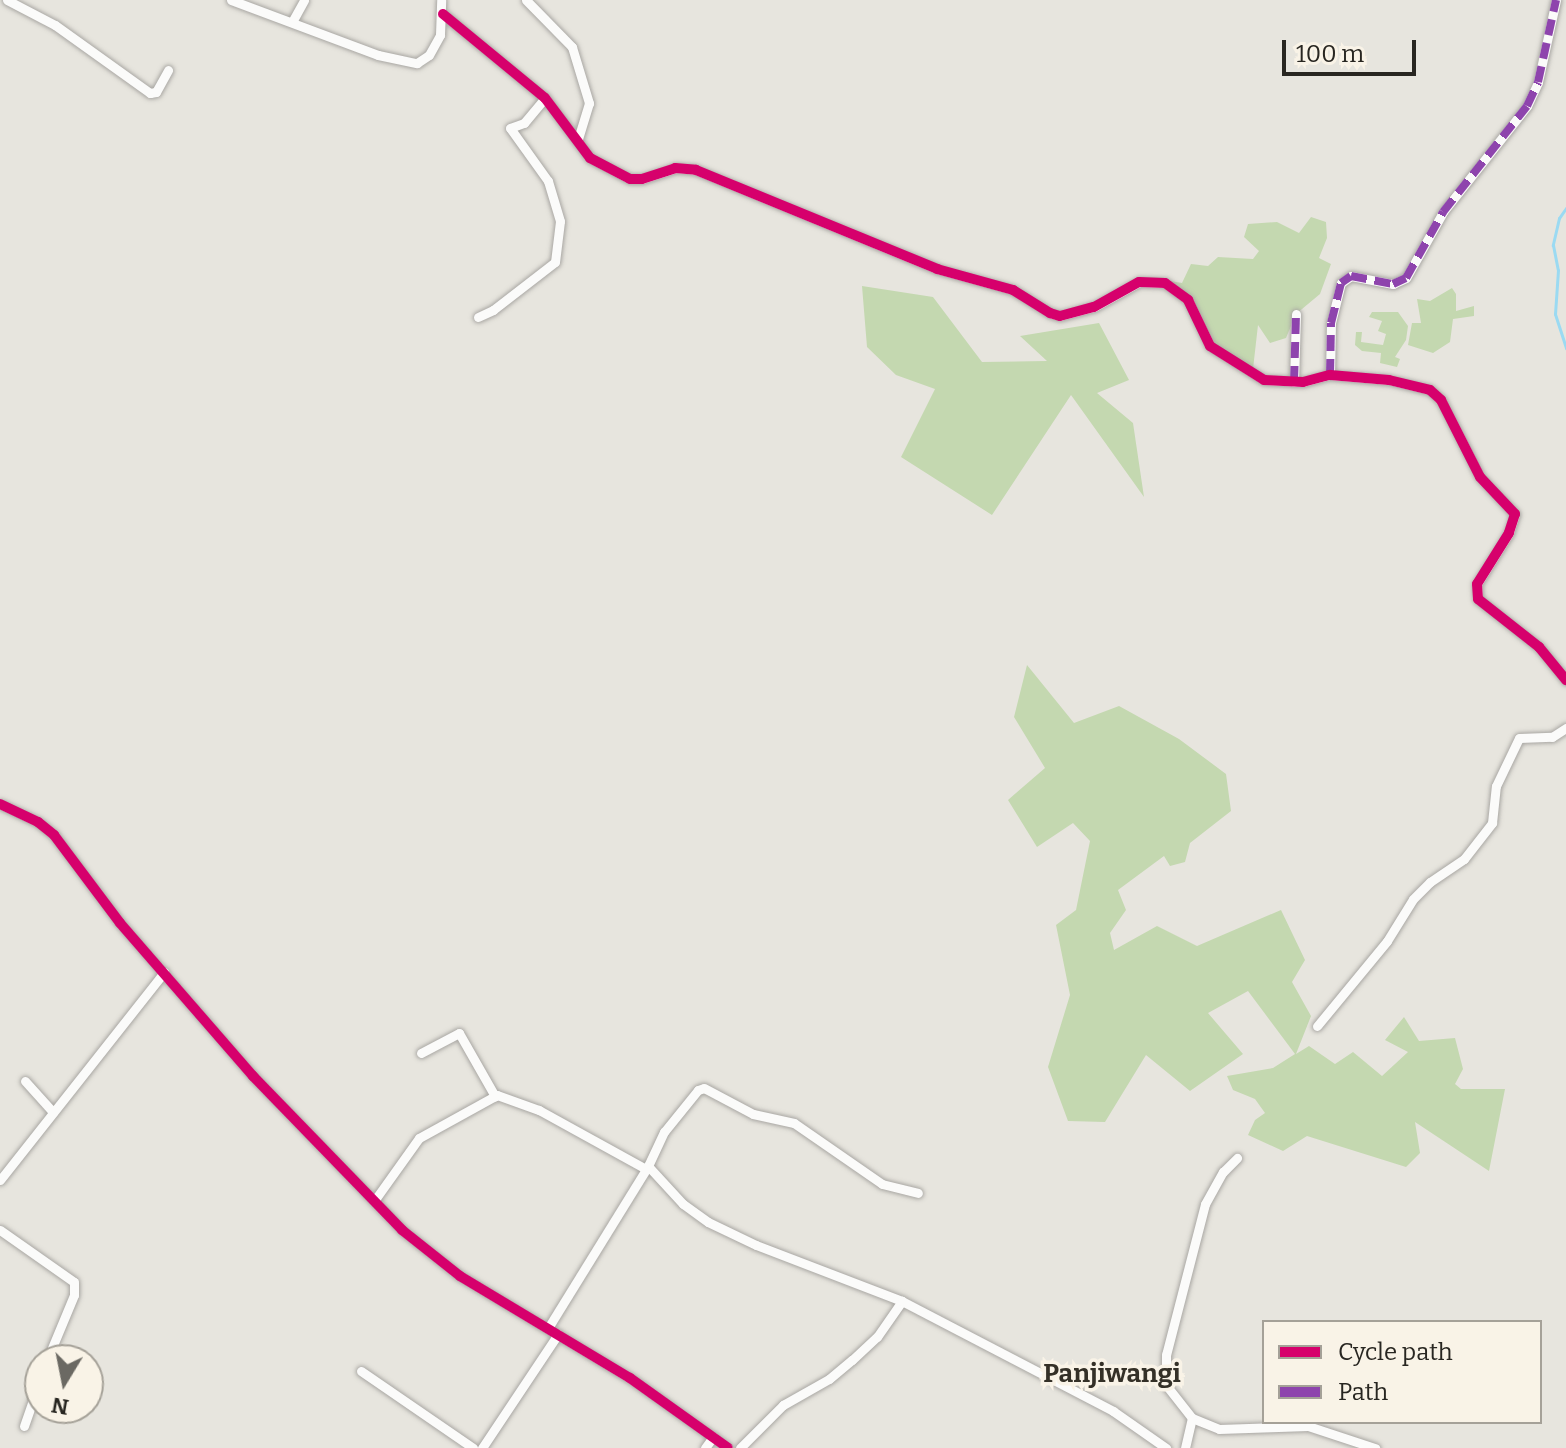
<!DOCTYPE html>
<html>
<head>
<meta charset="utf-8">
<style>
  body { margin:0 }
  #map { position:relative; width:1566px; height:1448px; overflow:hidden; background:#e7e5de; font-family:Bitter,serif }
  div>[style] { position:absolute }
  .green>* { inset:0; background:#c4d8b0 }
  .stream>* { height:3px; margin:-1.5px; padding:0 1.5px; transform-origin:1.5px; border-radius:1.5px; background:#9bdaf2 }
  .roads { filter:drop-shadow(0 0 2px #a9a7a3) drop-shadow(0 0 2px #a9a7a3) }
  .minor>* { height:9px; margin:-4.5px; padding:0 4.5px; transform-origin:4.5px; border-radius:4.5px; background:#fbfbfa }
  .quiet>* { height:8px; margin-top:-4px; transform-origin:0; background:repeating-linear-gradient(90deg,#8e44ad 0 16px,transparent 0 24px) }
  .cycleway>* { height:10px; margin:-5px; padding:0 5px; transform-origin:5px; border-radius:5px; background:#d6006c }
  span { translate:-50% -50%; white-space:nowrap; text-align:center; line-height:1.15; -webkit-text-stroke:7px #f9f3e7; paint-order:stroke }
  .quarter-label { font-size:26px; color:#343027; font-weight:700 }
  .legend { position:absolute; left:1262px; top:1320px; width:280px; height:104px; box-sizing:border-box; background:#f9f3e7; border:2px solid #a5a198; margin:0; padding:10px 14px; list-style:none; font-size:24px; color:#282621 }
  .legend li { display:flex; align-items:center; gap:16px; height:40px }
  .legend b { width:40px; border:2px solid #a5a198 }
  .north { position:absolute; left:24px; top:1344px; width:80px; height:80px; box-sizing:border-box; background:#f9f3e7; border:2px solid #a5a198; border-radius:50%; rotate:190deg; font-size:22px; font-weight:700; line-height:32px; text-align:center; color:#282621 }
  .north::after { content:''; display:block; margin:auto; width:28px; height:36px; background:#6b6963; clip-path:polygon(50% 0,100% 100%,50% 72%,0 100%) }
  .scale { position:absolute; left:1282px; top:40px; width:134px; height:36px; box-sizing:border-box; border:4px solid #282621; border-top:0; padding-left:10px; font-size:24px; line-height:28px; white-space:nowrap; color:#282621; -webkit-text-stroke:6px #f9f3e7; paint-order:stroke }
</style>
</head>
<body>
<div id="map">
  <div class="green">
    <i style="clip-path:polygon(1311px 217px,1326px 222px,1327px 238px,1319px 258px,1331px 264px,1320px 294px,1296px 314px,1286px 338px,1270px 343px,1258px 325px,1253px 369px,1210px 342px,1170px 281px,1182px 283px,1191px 264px,1208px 266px,1218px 257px,1253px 259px,1259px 251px,1244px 237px,1248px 224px,1277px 222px,1299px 233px)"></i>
    <i style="clip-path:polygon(862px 286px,933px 297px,982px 362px,1047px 361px,1020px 336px,1099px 323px,1129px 380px,1097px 393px,1133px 423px,1144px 497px,1071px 395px,992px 515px,901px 457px,935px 389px,896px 375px,867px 347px)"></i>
    <i style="clip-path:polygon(1452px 288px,1456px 294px,1456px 311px,1474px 306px,1474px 316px,1453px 319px,1450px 342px,1433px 353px,1408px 345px,1412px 323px,1421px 323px,1417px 299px,1430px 301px)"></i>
    <i style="clip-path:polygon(1372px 312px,1398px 312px,1408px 326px,1406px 340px,1395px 357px,1400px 359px,1397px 367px,1380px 363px,1381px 353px,1362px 351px,1355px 345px,1356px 332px,1362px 332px,1361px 342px,1383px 345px,1386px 334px,1378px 331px,1382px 321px,1369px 317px)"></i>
    <i style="clip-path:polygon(1027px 665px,1074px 723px,1119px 706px,1179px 739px,1226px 774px,1231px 811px,1190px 843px,1185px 862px,1170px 866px,1164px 856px,1118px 890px,1126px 910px,1110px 933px,1114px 950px,1157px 926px,1197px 946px,1281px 910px,1305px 960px,1292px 982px,1311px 1016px,1296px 1054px,1309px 1046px,1335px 1064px,1353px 1052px,1382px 1076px,1408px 1052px,1385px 1040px,1404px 1017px,1419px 1041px,1455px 1038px,1463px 1069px,1455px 1084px,1461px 1089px,1505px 1089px,1489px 1171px,1415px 1122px,1420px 1153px,1406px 1167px,1307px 1136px,1283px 1151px,1248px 1135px,1255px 1120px,1265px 1113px,1255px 1099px,1233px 1090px,1227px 1076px,1273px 1068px,1295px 1054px,1248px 991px,1208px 1013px,1243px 1054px,1190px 1091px,1146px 1055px,1105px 1122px,1068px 1121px,1048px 1067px,1070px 995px,1056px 925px,1076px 910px,1090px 841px,1073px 823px,1037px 847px,1008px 800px,1045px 768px,1014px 717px)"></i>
  </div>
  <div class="stream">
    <i style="left:1566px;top:208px;width:12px;rotate:125deg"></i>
    <i style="left:1559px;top:218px;width:28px;rotate:103deg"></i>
    <i style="left:1553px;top:245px;width:25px;rotate:79deg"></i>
    <i style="left:1558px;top:270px;width:44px;rotate:93.9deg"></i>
    <i style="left:1555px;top:314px;width:36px;rotate:72deg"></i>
  </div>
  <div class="roads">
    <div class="minor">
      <i style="left:7px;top:0;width:54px;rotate:27.5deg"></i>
      <i style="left:55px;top:25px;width:117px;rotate:35.6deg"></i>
      <i style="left:150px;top:93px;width:6px;rotate:-9deg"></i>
      <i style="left:156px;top:92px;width:25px;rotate:-61deg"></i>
      <i style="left:231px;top:0;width:157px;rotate:20.5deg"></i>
      <i style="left:378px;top:55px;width:40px;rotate:12deg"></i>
      <i style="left:417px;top:63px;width:14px;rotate:-34deg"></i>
      <i style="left:429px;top:55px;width:23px;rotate:-61deg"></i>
      <i style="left:440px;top:35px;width:35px;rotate:-88deg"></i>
      <i style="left:526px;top:0;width:66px;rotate:45.6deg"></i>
      <i style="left:572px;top:47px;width:59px;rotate:73.1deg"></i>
      <i style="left:589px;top:103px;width:39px;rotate:107deg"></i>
      <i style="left:443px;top:14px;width:132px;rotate:39.5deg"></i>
      <i style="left:545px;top:98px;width:75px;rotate:53.1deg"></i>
      <i style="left:590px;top:158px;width:45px;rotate:27.7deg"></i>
      <i style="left:630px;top:179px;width:12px"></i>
      <i style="left:642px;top:179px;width:35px;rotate:-18deg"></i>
      <i style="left:675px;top:168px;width:21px;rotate:5deg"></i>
      <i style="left:696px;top:170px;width:261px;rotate:22.3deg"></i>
      <i style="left:937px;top:269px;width:79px;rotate:15.4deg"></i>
      <i style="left:1013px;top:290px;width:44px;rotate:31.9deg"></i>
      <i style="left:1050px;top:313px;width:10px;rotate:17deg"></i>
      <i style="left:1060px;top:316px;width:35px;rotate:-15deg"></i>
      <i style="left:1094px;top:307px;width:51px;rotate:-29.1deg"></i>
      <i style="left:1139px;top:282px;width:26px;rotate:2deg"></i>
      <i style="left:1165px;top:283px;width:29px;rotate:36deg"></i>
      <i style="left:1188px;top:300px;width:51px;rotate:64.4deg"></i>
      <i style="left:1210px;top:346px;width:64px;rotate:32.2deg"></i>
      <i style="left:1264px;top:380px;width:39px;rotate:3deg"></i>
      <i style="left:1303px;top:382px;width:28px;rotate:-15deg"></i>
      <i style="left:1330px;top:375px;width:59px;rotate:4.8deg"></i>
      <i style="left:1389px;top:380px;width:42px;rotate:13.7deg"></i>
      <i style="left:1430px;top:390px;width:15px;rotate:42deg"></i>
      <i style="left:1441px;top:400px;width:86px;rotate:63.1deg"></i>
      <i style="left:1480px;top:477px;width:51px;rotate:46.6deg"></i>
      <i style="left:1515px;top:514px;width:20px;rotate:108deg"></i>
      <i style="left:1509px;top:533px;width:60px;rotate:122.1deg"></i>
      <i style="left:1477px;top:584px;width:15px;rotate:86deg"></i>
      <i style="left:1478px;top:599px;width:78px;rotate:38.2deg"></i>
      <i style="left:1539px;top:647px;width:43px;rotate:50.7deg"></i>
      <i style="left:292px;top:22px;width:25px;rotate:-61deg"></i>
      <i style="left:478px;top:317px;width:17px;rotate:-25deg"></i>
      <i style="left:493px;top:310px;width:78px;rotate:-37.7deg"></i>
      <i style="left:555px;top:262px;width:41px;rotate:-83deg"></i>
      <i style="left:560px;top:221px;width:42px;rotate:-106.7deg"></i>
      <i style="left:548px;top:181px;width:65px;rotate:-125.6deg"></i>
      <i style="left:510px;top:128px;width:15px;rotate:-20deg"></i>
      <i style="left:524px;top:123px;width:33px;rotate:-50deg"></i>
      <i style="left:1330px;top:375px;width:52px;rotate:-88.9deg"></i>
      <i style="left:1331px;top:323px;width:41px;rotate:-76deg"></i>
      <i style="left:1341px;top:283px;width:12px;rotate:-35deg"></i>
      <i style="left:1351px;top:276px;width:43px;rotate:10.8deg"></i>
      <i style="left:1393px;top:284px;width:14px;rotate:-25deg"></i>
      <i style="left:1406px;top:278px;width:76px;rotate:-60.7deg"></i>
      <i style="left:1443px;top:212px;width:135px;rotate:-51.6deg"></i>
      <i style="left:1527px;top:106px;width:26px;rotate:-65deg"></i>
      <i style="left:1538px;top:82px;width:84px;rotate:-77.6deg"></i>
      <i style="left:1294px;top:382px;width:68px;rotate:-88.3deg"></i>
      <i style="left:0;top:804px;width:42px;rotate:25.3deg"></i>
      <i style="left:38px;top:822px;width:21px;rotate:39deg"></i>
      <i style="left:54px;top:835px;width:110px;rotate:53.1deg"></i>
      <i style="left:120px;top:923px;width:203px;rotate:49deg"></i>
      <i style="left:253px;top:1076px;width:214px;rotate:45.9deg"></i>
      <i style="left:402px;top:1230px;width:74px;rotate:38.4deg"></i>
      <i style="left:460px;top:1276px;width:198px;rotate:31deg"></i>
      <i style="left:630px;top:1378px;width:120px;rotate:35.5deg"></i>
      <i style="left:1317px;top:1026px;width:110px;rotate:-50.5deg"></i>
      <i style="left:1387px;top:941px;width:49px;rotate:-58.2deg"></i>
      <i style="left:1413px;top:899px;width:24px;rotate:-45deg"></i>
      <i style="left:1430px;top:882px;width:41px;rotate:-34.1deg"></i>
      <i style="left:1464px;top:859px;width:46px;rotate:-52.1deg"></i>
      <i style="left:1492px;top:823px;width:37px;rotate:-84deg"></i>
      <i style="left:1496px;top:786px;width:53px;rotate:-64.4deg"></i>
      <i style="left:1519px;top:738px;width:33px;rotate:-2deg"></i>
      <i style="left:1552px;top:737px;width:17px;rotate:-33deg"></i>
      <i style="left:421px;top:1053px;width:43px;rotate:-27.8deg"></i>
      <i style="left:459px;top:1033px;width:73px;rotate:60.3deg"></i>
      <i style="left:25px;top:1081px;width:42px;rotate:47.9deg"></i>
      <i style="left:0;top:1180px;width:265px;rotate:-51.7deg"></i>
      <i style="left:374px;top:1201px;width:77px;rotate:-54.5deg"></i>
      <i style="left:419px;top:1138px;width:89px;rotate:-28.9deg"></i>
      <i style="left:497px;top:1095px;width:45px;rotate:19.7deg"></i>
      <i style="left:539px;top:1110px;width:122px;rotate:28.9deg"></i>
      <i style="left:0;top:1230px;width:90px;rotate:35.1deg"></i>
      <i style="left:74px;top:1282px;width:13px;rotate:90deg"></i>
      <i style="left:74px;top:1295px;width:70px;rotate:112.6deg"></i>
      <i style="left:902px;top:1301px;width:156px;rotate:-159deg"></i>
      <i style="left:756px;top:1245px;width:53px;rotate:-154.4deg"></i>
      <i style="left:708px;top:1222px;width:31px;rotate:-144deg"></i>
      <i style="left:683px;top:1204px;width:52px;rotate:-132.6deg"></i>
      <i style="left:648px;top:1166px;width:38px;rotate:-65deg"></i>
      <i style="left:664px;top:1132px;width:54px;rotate:-51deg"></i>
      <i style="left:698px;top:1090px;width:6px;rotate:-18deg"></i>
      <i style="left:704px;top:1088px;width:55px;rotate:28deg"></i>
      <i style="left:753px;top:1114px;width:42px;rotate:12.4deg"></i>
      <i style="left:794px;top:1123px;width:107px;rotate:34.7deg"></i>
      <i style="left:882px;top:1184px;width:37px;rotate:14deg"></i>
      <i style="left:548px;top:1328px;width:190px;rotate:-58.3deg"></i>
      <i style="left:361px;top:1371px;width:136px;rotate:34.5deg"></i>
      <i style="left:1192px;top:1418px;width:29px;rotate:22deg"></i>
      <i style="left:1219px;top:1429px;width:89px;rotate:-1.9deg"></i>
      <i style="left:1308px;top:1426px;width:71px;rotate:18.2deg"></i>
      <i style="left:24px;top:1426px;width:49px;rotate:-70.8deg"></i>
      <i style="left:482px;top:1448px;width:137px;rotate:-56.3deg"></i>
      <i style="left:705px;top:1448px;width:14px;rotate:-54deg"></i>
      <i style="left:740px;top:1448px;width:61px;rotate:-45deg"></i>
      <i style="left:783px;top:1405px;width:53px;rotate:-29.5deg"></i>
      <i style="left:829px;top:1379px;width:30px;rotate:-40deg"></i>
      <i style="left:852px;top:1360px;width:34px;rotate:-43deg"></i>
      <i style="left:877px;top:1337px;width:44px;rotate:-55.2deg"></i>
      <i style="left:902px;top:1301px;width:238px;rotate:27.5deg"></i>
      <i style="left:1113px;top:1411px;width:65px;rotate:34.9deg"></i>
      <i style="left:1185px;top:1448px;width:31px;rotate:-77deg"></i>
      <i style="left:1192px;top:1418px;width:42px;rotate:-128.2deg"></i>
      <i style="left:1166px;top:1385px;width:30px;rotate:-90deg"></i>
      <i style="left:1166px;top:1355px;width:156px;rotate:-75.5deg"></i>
      <i style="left:1205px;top:1204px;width:37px;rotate:-61deg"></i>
      <i style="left:1223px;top:1172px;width:20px;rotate:-45deg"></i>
    </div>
  </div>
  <div class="quiet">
    <i style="left:1324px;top:377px;width:6px;rotate:-18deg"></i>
    <i style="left:1330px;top:375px;width:52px;rotate:-88.9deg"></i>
    <i style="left:1331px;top:323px;width:41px;rotate:-76deg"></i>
    <i style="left:1341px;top:283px;width:12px;rotate:-35deg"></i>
    <i style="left:1351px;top:276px;width:43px;rotate:10.8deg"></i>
    <i style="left:1393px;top:284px;width:14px;rotate:-25deg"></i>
    <i style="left:1406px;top:278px;width:76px;rotate:-60.7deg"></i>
    <i style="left:1443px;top:212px;width:135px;rotate:-51.6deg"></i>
    <i style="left:1527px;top:106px;width:26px;rotate:-65deg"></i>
    <i style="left:1538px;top:82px;width:84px;rotate:-77.6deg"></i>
    <i style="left:1294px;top:382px;width:68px;rotate:-88.3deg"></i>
  </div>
  <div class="cycleway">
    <i style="left:443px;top:14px;width:132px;rotate:39.5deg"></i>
    <i style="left:545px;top:98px;width:75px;rotate:53.1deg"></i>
    <i style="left:590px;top:158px;width:45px;rotate:27.7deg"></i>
    <i style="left:630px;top:179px;width:12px"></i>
    <i style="left:642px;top:179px;width:35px;rotate:-18deg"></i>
    <i style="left:675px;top:168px;width:21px;rotate:5deg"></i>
    <i style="left:696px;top:170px;width:261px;rotate:22.3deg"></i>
    <i style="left:937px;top:269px;width:79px;rotate:15.4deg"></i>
    <i style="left:1013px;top:290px;width:44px;rotate:31.9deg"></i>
    <i style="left:1050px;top:313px;width:10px;rotate:17deg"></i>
    <i style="left:1060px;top:316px;width:35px;rotate:-15deg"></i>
    <i style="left:1094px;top:307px;width:51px;rotate:-29.1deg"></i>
    <i style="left:1139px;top:282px;width:26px;rotate:2deg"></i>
    <i style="left:1165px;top:283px;width:29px;rotate:36deg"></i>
    <i style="left:1188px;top:300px;width:51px;rotate:64.4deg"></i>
    <i style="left:1210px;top:346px;width:64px;rotate:32.2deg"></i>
    <i style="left:1264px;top:380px;width:39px;rotate:3deg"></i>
    <i style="left:1303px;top:382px;width:28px;rotate:-15deg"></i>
    <i style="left:1330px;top:375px;width:59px;rotate:4.8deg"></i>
    <i style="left:1389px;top:380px;width:42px;rotate:13.7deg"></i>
    <i style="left:1430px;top:390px;width:15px;rotate:42deg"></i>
    <i style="left:1441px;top:400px;width:86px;rotate:63.1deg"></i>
    <i style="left:1480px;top:477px;width:51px;rotate:46.6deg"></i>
    <i style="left:1515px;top:514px;width:20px;rotate:108deg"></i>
    <i style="left:1509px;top:533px;width:60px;rotate:122.1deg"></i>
    <i style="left:1477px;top:584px;width:15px;rotate:86deg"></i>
    <i style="left:1478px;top:599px;width:78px;rotate:38.2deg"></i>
    <i style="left:1539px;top:647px;width:43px;rotate:50.7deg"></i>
    <i style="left:0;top:804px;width:42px;rotate:25.3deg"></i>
    <i style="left:38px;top:822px;width:21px;rotate:39deg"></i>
    <i style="left:54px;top:835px;width:110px;rotate:53.1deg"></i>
    <i style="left:120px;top:923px;width:203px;rotate:49deg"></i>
    <i style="left:253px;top:1076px;width:214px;rotate:45.9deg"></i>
    <i style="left:402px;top:1230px;width:74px;rotate:38.4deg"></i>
    <i style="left:460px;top:1276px;width:198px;rotate:31deg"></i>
    <i style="left:630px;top:1378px;width:120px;rotate:35.5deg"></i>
  </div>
  <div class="quarter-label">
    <span style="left:1112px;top:1374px">Panjiwangi</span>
  </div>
  <ul class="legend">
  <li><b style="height:10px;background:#d6006c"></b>Cycle path</li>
  <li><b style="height:10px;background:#8e44ad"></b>Path</li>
  </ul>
  <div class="north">N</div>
  <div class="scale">100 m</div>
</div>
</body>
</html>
